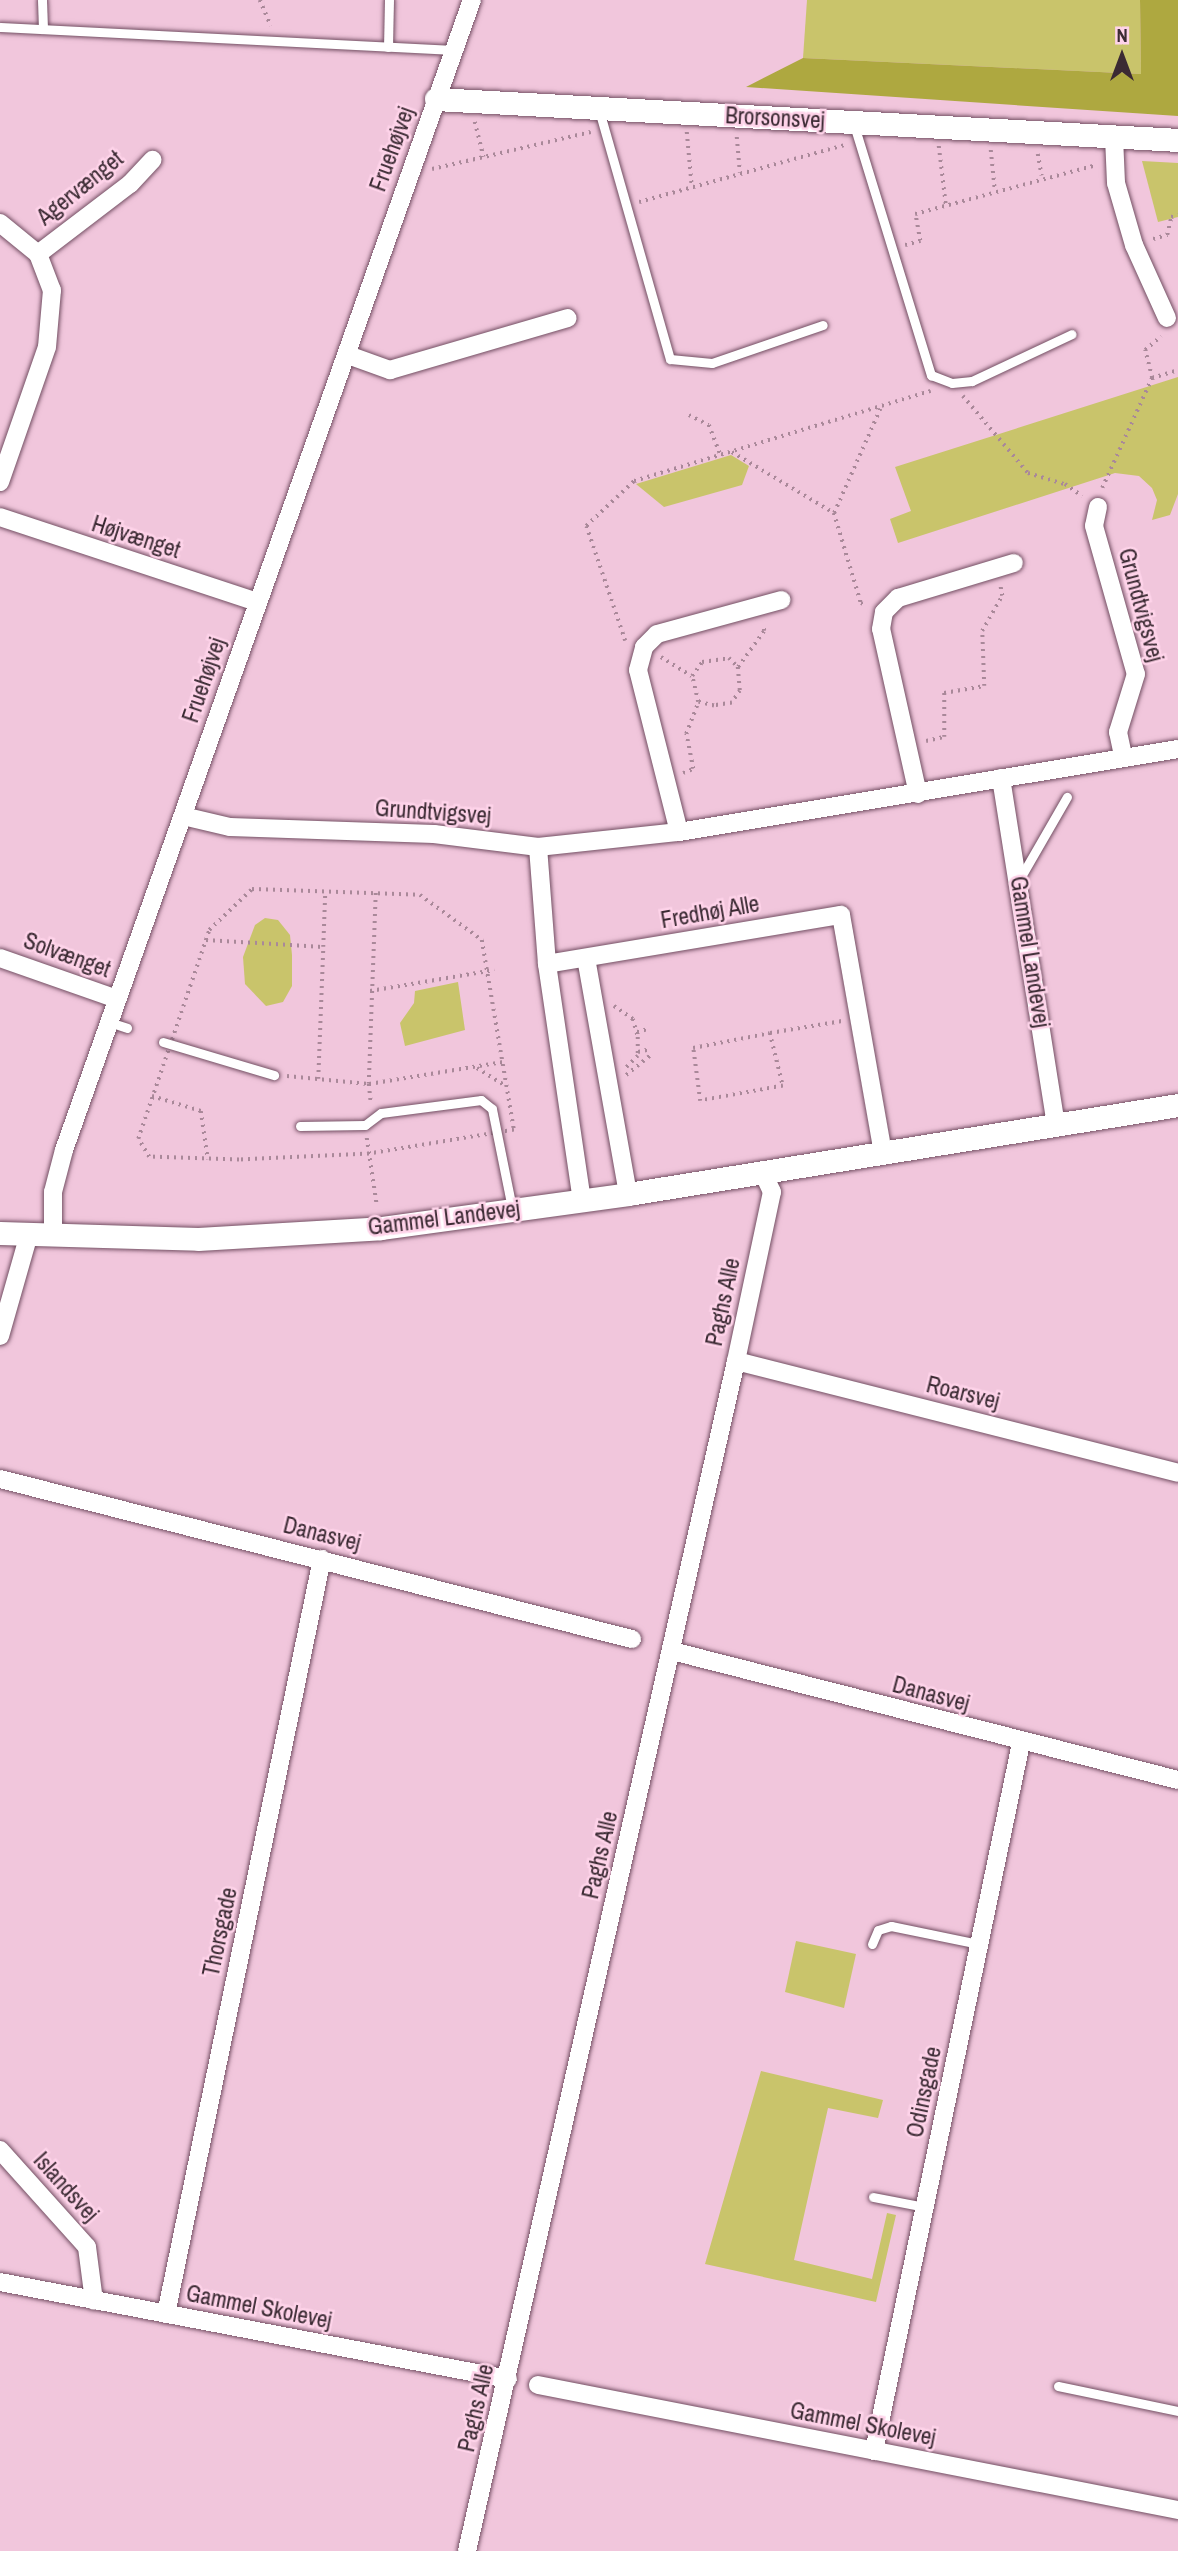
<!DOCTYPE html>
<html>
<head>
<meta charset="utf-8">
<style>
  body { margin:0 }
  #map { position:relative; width:1178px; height:2551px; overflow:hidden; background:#f1c6dc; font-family:"Archivo Narrow",sans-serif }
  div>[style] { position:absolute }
  .green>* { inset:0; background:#c9c46b }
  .forest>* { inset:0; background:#aea840 }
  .path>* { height:3.5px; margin-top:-1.75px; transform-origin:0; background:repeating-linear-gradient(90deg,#a98899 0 2px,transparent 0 7px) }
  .roads { filter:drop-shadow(0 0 2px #734f63) drop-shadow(0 0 2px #734f63) }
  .service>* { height:9px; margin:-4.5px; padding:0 4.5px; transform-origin:4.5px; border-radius:4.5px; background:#fff }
  .minor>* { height:18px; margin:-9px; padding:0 9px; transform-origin:9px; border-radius:9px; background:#fff }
  .tertiary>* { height:23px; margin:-11.5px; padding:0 11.5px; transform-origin:11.5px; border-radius:11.5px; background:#fff }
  span { translate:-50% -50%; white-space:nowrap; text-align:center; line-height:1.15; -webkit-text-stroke:5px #fed3e9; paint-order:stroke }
  .street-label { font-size:23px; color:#3b2a33 }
  .north { position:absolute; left:1087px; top:21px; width:70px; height:70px; -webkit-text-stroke:5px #fed3e9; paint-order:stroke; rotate:0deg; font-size:19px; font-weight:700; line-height:28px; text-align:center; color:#3b2a33 }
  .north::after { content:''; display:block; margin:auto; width:24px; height:32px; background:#3b2a33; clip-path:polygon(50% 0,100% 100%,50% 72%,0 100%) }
</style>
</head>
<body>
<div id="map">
  <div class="green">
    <i style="clip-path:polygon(807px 0,1140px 0,1141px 74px,803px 58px)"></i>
    <i style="clip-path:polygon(1142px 161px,1178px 163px,1178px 217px,1158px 222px)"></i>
    <i style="clip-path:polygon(1178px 377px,1178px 494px,1170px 515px,1152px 520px,1157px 500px,1152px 488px,1139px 476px,1115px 473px,898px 543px,890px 519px,911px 511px,895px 467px)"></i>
    <i style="clip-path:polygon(731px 455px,749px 466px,742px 485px,664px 507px,636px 484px)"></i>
    <i style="clip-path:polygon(265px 918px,278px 920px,290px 935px,292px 955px,292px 986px,283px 1002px,266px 1006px,245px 984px,243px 957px,255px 925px)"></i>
    <i style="clip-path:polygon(458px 982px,465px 1030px,405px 1046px,400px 1023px,414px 1003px,415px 991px)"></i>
    <i style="clip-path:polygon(796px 1941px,856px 1954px,844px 2008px,785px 1992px)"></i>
    <i style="clip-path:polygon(761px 2071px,883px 2100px,878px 2118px,828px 2108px,794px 2260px,872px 2279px,887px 2213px,896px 2215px,876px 2302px,705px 2264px)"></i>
  </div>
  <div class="forest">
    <i style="clip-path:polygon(1140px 0,1178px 0,1178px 116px,746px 87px,803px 58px,1141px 74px)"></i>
  </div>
  <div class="path">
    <i style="left:260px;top:0;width:28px;rotate:67deg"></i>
    <i style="left:475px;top:122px;width:36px;rotate:76deg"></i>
    <i style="left:687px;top:132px;width:55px;rotate:84.8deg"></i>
    <i style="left:737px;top:137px;width:36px;rotate:85deg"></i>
    <i style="left:939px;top:146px;width:59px;rotate:83.2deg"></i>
    <i style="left:991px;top:150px;width:40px;rotate:84.3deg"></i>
    <i style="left:1038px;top:154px;width:22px;rotate:80deg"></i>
    <i style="left:432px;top:169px;width:163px;rotate:-13.1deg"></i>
    <i style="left:639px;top:202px;width:213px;rotate:-15.5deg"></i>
    <i style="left:1153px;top:239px;width:15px;rotate:-16deg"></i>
    <i style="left:1167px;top:235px;width:18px;rotate:-77deg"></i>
    <i style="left:1171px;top:217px;width:7px;rotate:-16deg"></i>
    <i style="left:905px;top:245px;width:16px;rotate:-15deg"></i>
    <i style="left:920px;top:241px;width:27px;rotate:-100deg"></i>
    <i style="left:915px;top:214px;width:188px;rotate:-15.1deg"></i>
    <i style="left:1152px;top:378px;width:29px;rotate:-104deg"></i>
    <i style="left:1145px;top:350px;width:21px;rotate:-41deg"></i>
    <i style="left:963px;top:396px;width:101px;rotate:49.8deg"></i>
    <i style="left:1028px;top:473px;width:39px;rotate:17deg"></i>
    <i style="left:1065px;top:484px;width:21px;rotate:35deg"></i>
    <i style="left:689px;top:415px;width:22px;rotate:27deg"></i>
    <i style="left:709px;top:425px;width:31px;rotate:69deg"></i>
    <i style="left:732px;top:452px;width:119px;rotate:30.9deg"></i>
    <i style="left:834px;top:513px;width:94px;rotate:73.3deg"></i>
    <i style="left:861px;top:603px;width:5px;rotate:22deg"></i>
    <i style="left:1102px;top:488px;width:121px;rotate:-65.6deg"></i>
    <i style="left:1152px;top:378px;width:27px;rotate:-17deg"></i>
    <i style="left:834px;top:513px;width:114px;rotate:-66.1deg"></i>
    <i style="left:625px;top:641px;width:121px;rotate:-108.7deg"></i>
    <i style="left:586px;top:526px;width:66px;rotate:-43.2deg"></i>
    <i style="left:634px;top:481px;width:310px;rotate:-16.9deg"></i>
    <i style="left:661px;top:657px;width:36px;rotate:32deg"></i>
    <i style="left:738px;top:667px;width:44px;rotate:-54.2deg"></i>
    <i style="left:764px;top:631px;width:6px;rotate:-99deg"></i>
    <i style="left:926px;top:741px;width:18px;rotate:-13deg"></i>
    <i style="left:944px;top:737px;width:44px;rotate:-90deg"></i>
    <i style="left:944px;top:693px;width:41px;rotate:-9.9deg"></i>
    <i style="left:984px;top:686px;width:55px;rotate:-92.1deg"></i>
    <i style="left:982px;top:631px;width:40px;rotate:-60.3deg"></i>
    <i style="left:1002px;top:596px;width:11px;rotate:-100deg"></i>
    <i style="left:683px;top:773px;width:11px;rotate:-22deg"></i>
    <i style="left:693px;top:769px;width:36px;rotate:-101deg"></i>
    <i style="left:686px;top:734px;width:34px;rotate:-69deg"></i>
    <i style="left:698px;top:702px;width:27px;rotate:-103deg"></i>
    <i style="left:692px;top:676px;width:17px;rotate:-54deg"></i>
    <i style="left:702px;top:662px;width:27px;rotate:-8deg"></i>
    <i style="left:729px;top:658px;width:13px;rotate:45deg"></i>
    <i style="left:738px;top:667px;width:24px;rotate:85deg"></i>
    <i style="left:740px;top:691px;width:14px;rotate:124deg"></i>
    <i style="left:732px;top:703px;width:18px;rotate:171deg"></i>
    <i style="left:714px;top:706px;width:16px;rotate:-166deg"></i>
    <i style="left:252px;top:889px;width:168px;rotate:2deg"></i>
    <i style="left:420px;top:895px;width:77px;rotate:36deg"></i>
    <i style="left:482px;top:940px;width:193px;rotate:80.4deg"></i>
    <i style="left:514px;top:1130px;width:147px;rotate:170.6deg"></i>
    <i style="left:369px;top:1154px;width:130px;rotate:177.4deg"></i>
    <i style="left:239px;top:1160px;width:90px;rotate:-178.1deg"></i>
    <i style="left:149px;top:1157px;width:21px;rotate:-121deg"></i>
    <i style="left:138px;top:1139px;width:221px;rotate:-71.2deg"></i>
    <i style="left:209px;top:930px;width:59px;rotate:-43.6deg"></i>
    <i style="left:376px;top:893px;width:191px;rotate:92.1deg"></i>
    <i style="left:369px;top:1084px;width:136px;rotate:-9.3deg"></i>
    <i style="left:206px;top:940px;width:117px;rotate:3.4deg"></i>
    <i style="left:323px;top:947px;width:55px;rotate:-87.9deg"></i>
    <i style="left:370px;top:991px;width:126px;rotate:-9.6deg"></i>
    <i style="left:614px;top:1006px;width:23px;rotate:34deg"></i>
    <i style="left:633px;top:1019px;width:19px;rotate:74deg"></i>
    <i style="left:638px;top:1037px;width:19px;rotate:90deg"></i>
    <i style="left:638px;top:1056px;width:18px;rotate:135deg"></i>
    <i style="left:637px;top:1032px;width:11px;rotate:-15deg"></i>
    <i style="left:770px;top:1033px;width:55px;rotate:76.2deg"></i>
    <i style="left:783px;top:1086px;width:84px;rotate:169.8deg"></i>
    <i style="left:700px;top:1101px;width:53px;rotate:-97.5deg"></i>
    <i style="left:693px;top:1048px;width:78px;rotate:-11deg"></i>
    <i style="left:770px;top:1033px;width:73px;rotate:-9.5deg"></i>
    <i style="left:638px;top:1052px;width:13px;rotate:-13deg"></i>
    <i style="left:477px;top:1068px;width:34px;rotate:32deg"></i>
    <i style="left:626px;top:1075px;width:33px;rotate:-39deg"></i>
    <i style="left:287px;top:1076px;width:82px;rotate:5.6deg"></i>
    <i style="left:369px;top:1084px;width:18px;rotate:84deg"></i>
    <i style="left:318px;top:1079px;width:132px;rotate:-87.8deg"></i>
    <i style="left:152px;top:1096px;width:51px;rotate:17deg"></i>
    <i style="left:201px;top:1111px;width:49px;rotate:81.7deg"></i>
    <i style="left:367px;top:1138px;width:69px;rotate:81.6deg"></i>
  </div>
  <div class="roads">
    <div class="service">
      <i style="left:42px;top:0;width:29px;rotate:88deg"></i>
      <i style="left:0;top:27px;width:455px;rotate:2.9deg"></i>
      <i style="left:388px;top:47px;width:47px;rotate:-88.8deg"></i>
      <i style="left:599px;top:110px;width:259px;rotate:74.1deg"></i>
      <i style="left:670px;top:359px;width:42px;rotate:5.4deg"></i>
      <i style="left:712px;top:363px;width:117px;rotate:-18.9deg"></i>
      <i style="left:854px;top:125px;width:262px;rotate:72.9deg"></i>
      <i style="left:931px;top:375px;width:22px;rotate:21deg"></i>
      <i style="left:952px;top:383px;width:20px;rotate:-6deg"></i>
      <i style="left:972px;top:381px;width:110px;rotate:-25.2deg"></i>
      <i style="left:1019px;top:880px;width:96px;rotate:-60deg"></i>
      <i style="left:109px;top:1022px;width:19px;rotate:18deg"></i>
      <i style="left:163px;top:1042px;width:116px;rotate:16.6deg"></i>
      <i style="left:300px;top:1126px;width:65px;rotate:-0.9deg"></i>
      <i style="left:365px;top:1125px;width:20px;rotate:-37deg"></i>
      <i style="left:381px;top:1113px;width:101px;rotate:-7.4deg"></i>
      <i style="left:481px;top:1100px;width:14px;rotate:39deg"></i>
      <i style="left:492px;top:1109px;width:101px;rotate:78.6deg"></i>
      <i style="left:872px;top:1944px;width:15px;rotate:-67deg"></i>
      <i style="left:878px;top:1930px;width:14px;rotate:-17deg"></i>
      <i style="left:891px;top:1926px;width:90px;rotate:11.6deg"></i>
      <i style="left:873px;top:2197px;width:53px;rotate:10.9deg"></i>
      <i style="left:1058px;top:2386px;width:123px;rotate:11.8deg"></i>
    </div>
    <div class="minor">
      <i style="left:1114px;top:137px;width:46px;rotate:87.5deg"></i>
      <i style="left:1116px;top:183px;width:65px;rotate:73.8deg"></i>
      <i style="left:1134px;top:245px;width:80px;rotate:65.7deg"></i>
      <i style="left:0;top:223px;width:49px;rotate:39.2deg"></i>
      <i style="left:38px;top:254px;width:39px;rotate:69deg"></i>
      <i style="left:52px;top:290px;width:57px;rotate:95deg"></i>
      <i style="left:47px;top:347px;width:143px;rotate:109.2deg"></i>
      <i style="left:38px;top:254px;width:116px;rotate:-37.3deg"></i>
      <i style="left:130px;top:184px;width:33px;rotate:-47deg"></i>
      <i style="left:348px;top:355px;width:45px;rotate:19.7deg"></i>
      <i style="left:390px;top:370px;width:185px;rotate:-16.3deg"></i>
      <i style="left:1098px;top:507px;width:19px;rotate:102deg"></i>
      <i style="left:1094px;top:526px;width:154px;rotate:74.2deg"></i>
      <i style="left:1136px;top:674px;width:61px;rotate:107.2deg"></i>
      <i style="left:1118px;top:732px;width:25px;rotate:78deg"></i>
      <i style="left:0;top:517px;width:271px;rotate:18.3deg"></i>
      <i style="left:1001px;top:778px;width:352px;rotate:81deg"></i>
      <i style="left:918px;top:794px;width:169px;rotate:-102.6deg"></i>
      <i style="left:881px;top:629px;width:17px;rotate:-80deg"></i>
      <i style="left:884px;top:612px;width:20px;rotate:-45deg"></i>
      <i style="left:898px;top:598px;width:121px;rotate:-16.8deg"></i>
      <i style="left:183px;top:816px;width:48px;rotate:13.2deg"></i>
      <i style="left:230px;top:827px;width:204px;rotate:2deg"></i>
      <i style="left:434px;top:834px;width:105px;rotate:7.1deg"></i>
      <i style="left:538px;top:847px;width:142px;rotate:-6.1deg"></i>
      <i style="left:679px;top:832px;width:506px;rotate:-9.44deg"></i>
      <i style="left:679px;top:832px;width:167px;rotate:-104.2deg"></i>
      <i style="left:638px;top:670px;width:24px;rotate:-75deg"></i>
      <i style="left:644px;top:647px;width:18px;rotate:-45deg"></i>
      <i style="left:657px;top:634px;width:129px;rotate:-15.3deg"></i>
      <i style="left:538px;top:847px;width:117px;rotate:85.6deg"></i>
      <i style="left:547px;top:964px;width:239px;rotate:81.6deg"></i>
      <i style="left:0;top:958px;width:124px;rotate:19.3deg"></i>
      <i style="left:586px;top:958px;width:240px;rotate:79.9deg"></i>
      <i style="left:547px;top:964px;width:298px;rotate:-9.5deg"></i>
      <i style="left:841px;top:915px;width:242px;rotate:80deg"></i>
      <i style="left:53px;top:1235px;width:43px;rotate:-90deg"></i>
      <i style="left:53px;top:1192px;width:43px;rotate:-75.3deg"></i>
      <i style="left:64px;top:1150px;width:1220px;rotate:-70.47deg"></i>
      <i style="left:0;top:1336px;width:106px;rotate:-74.1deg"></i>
      <i style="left:736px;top:1361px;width:456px;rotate:14.2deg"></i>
      <i style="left:0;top:1479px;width:652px;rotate:14.21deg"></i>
      <i style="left:672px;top:1651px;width:522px;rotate:14.3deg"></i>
      <i style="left:0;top:2150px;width:130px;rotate:48.1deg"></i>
      <i style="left:87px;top:2247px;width:54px;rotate:82.6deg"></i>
      <i style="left:0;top:2282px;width:517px;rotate:10.81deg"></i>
      <i style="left:166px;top:2314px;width:771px;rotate:-78.33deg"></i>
      <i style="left:538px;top:2385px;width:652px;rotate:11.05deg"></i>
      <i style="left:874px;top:2451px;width:723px;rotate:-78.27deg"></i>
      <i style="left:467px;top:2551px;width:1220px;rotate:-77.26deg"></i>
      <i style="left:736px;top:1361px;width:173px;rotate:-78deg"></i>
      <i style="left:772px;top:1192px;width:23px;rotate:-115deg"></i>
    </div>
    <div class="tertiary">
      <i style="left:436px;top:99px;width:743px;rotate:3.16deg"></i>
      <i style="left:0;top:1233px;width:198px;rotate:1.7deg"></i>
      <i style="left:198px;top:1239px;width:183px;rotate:-3.4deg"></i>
      <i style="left:381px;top:1228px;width:249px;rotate:-7.8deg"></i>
      <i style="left:628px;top:1194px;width:557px;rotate:-9.19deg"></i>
    </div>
  </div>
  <div class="street-label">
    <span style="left:775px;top:118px;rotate:3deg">Brorsonsvej</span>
    <span style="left:392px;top:149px;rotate:-70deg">Fruehøjvej</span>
    <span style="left:80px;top:188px;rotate:-39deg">Agervænget</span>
    <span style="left:136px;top:537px;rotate:18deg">Højvænget</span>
    <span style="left:1141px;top:605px;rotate:75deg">Grundtvigsvej</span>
    <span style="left:204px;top:680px;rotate:-71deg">Fruehøjvej</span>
    <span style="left:433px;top:812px;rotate:4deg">Grundtvigsvej</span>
    <span style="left:710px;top:912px;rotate:-10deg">Fredhøj Alle</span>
    <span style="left:1030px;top:952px;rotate:81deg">Gammel Landevej</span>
    <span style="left:67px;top:955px;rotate:20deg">Solvænget</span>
    <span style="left:444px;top:1218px;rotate:-7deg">Gammel Landevej</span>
    <span style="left:723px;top:1302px;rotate:-78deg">Paghs Alle</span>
    <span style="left:963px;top:1393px;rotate:14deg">Roarsvej</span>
    <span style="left:322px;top:1534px;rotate:14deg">Danasvej</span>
    <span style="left:931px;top:1694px;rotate:15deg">Danasvej</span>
    <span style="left:600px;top:1855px;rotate:-77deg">Paghs Alle</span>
    <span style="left:220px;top:1932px;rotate:-78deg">Thorsgade</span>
    <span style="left:924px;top:2092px;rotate:-78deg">Odinsgade</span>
    <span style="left:66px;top:2187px;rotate:48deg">Islandsvej</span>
    <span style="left:259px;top:2307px;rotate:11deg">Gammel Skolevej</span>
    <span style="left:476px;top:2408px;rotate:-77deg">Paghs Alle</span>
    <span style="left:863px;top:2424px;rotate:11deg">Gammel Skolevej</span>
  </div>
  <div class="north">N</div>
</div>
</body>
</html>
